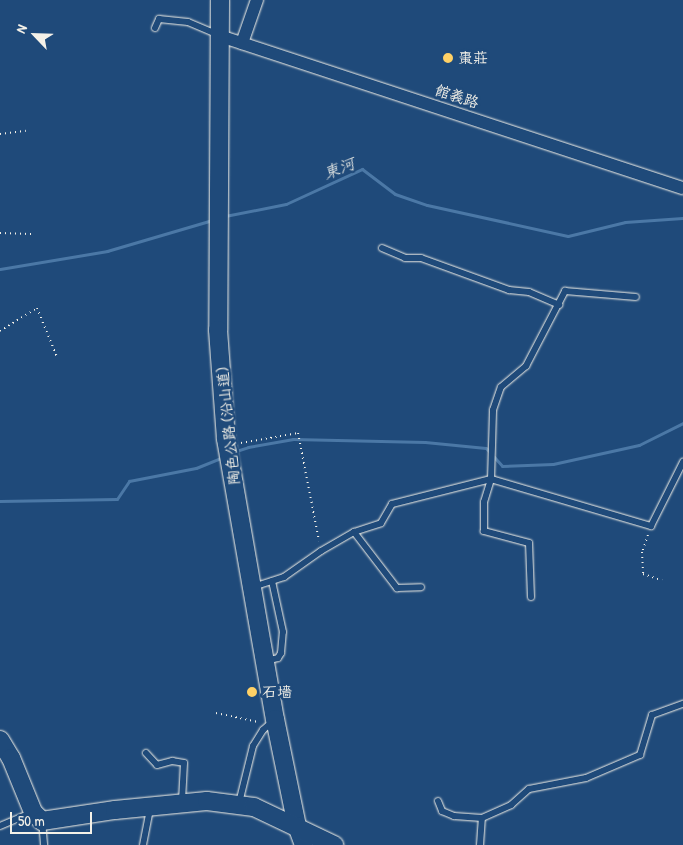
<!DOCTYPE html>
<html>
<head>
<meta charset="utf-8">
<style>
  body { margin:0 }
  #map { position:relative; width:683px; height:845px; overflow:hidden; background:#1f4a7a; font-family:"Patrick Hand","LXGW WenKai TC",sans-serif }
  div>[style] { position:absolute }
  .stream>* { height:3px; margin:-1.5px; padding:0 1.5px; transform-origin:1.5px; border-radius:1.5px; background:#4b78a6 }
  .path>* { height:2px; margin-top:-1px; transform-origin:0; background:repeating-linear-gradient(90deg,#f4f1e8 0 1px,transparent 0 5px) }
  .roads { filter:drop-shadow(0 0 1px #f4f1e8) drop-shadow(0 0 1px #f4f1e8) }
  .lane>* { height:6px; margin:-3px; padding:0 3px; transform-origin:3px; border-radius:3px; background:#1f4a7a }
  .street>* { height:12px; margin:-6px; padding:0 6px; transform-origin:6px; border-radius:6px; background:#1f4a7a }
  .secondary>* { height:18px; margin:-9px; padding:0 9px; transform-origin:9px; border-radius:9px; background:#1f4a7a }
  .dots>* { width:14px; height:14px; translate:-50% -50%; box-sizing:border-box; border:2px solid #1f4a7a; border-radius:50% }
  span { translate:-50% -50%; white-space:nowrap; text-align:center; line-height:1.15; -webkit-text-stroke:5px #1f4a7a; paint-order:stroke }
  .poi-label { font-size:15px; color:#f4f1e8 }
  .left { translate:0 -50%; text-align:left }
  .street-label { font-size:15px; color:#f4f1e8 }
  .water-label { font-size:16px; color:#dbdfde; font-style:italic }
  .north { position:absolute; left:10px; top:10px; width:50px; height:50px; -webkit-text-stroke:4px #1f4a7a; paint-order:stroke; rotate:294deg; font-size:14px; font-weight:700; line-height:20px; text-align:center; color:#f4f1e8 }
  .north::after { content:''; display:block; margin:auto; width:18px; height:22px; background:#f4f1e8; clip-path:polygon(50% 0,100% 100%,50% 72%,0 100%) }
  .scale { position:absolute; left:10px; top:812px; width:82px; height:22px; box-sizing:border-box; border:2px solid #f4f1e8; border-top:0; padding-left:6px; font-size:15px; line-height:18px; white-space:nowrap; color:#f4f1e8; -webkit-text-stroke:4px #1f4a7a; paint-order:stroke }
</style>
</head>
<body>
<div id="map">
  <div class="stream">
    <i style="left:225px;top:216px;width:62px;rotate:-11.1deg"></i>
    <i style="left:286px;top:204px;width:84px;rotate:-24.7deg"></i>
    <i style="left:362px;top:169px;width:41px;rotate:37.1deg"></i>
    <i style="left:395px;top:194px;width:34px;rotate:19deg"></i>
    <i style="left:427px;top:205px;width:144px;rotate:12.4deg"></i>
    <i style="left:568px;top:236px;width:59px;rotate:-13.8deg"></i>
    <i style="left:625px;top:222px;width:58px;rotate:-3.9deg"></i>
    <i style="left:0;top:269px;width:109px;rotate:-9.5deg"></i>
    <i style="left:107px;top:251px;width:109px;rotate:-16.4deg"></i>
    <i style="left:233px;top:452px;width:16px;rotate:-18deg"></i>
    <i style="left:248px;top:447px;width:46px;rotate:-10.1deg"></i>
    <i style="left:293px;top:439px;width:132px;rotate:1.3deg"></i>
    <i style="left:425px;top:442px;width:61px;rotate:5.6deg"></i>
    <i style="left:486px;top:448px;width:24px;rotate:48deg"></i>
    <i style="left:502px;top:466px;width:51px;rotate:-2.2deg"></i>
    <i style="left:553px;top:464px;width:88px;rotate:-12.5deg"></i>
    <i style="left:639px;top:445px;width:49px;rotate:-26.6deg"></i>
    <i style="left:0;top:501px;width:117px;rotate:-1deg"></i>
    <i style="left:117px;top:499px;width:22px;rotate:-56deg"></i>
    <i style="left:129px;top:481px;width:68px;rotate:-11deg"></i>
    <i style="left:196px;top:468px;width:29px;rotate:-22deg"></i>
  </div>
  <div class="path">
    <i style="left:0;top:134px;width:26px;rotate:-7deg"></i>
    <i style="left:0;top:233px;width:31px;rotate:2deg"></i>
    <i style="left:0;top:331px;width:44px;rotate:-31.9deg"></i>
    <i style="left:37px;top:308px;width:53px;rotate:67.8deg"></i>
    <i style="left:241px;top:443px;width:58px;rotate:-10deg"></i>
    <i style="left:298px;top:433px;width:110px;rotate:79deg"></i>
    <i style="left:648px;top:535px;width:18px;rotate:109deg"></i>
    <i style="left:642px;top:552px;width:22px;rotate:87deg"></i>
    <i style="left:643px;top:574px;width:20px;rotate:18deg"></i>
    <i style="left:216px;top:713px;width:43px;rotate:12.1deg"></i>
  </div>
  <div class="roads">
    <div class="lane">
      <i style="left:155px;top:28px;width:10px;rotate:-66deg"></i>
      <i style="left:159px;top:19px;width:29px;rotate:6deg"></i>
      <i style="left:188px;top:22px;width:34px;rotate:23deg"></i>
      <i style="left:382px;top:248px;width:25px;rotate:23deg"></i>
      <i style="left:405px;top:258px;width:16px"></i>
      <i style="left:421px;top:258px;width:94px;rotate:20deg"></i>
      <i style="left:509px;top:290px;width:20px;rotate:6deg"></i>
      <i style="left:529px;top:292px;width:33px;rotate:23deg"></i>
      <i style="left:354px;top:532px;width:71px;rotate:52.5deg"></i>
      <i style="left:397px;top:588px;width:24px;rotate:-2deg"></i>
      <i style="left:253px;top:587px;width:33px;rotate:-18deg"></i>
      <i style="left:284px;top:577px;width:45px;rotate:-35.1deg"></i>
      <i style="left:321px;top:551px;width:38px;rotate:-30deg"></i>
      <i style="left:354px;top:532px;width:28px;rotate:-18deg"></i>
      <i style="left:381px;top:523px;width:22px;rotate:-60deg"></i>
      <i style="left:392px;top:504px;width:102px;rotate:-14.2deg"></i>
      <i style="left:491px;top:479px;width:167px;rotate:16.4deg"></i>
      <i style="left:651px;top:526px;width:72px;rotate:-63.4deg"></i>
      <i style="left:531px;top:597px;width:54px;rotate:-92.1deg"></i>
      <i style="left:529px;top:543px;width:47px;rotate:-165.1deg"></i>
      <i style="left:484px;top:531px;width:29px;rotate:-90deg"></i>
      <i style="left:484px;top:502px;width:24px;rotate:-73deg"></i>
      <i style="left:491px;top:479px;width:69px;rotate:-88.3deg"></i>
      <i style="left:493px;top:410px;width:24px;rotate:-71deg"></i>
      <i style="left:501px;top:387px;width:33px;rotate:-40deg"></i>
      <i style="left:526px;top:366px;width:85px;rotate:-62.5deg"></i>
      <i style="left:565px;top:291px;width:71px;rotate:4.8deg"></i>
      <i style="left:265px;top:661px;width:13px;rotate:-13deg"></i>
      <i style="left:278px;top:658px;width:6px;rotate:-59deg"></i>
      <i style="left:281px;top:653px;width:21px;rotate:-85deg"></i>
      <i style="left:283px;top:632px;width:52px;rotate:-102.2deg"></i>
      <i style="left:146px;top:753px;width:16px;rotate:47deg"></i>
      <i style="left:157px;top:765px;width:16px;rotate:-15deg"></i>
      <i style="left:172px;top:761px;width:12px;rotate:9deg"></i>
      <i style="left:184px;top:763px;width:39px;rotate:93deg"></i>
      <i style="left:438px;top:801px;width:11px;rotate:68deg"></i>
      <i style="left:442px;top:811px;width:13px;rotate:23deg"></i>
      <i style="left:454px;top:816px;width:28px;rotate:4deg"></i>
      <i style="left:239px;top:803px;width:59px;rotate:-76.2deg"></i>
      <i style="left:253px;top:746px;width:19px;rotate:-58deg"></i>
      <i style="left:263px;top:730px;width:15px;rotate:-42deg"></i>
      <i style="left:42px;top:821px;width:24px;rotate:85deg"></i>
      <i style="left:0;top:826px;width:34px;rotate:-23deg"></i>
      <i style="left:143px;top:845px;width:38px;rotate:-79deg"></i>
      <i style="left:480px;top:845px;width:27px;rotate:-86deg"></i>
      <i style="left:482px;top:818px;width:32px;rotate:-24deg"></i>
      <i style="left:511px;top:805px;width:24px;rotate:-42deg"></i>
      <i style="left:529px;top:789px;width:58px;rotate:-10.9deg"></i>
      <i style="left:586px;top:778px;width:59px;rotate:-23.1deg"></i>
      <i style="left:640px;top:755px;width:42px;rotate:-73.3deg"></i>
      <i style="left:652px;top:715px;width:33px;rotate:-20deg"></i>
    </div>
    <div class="street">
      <i style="left:220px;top:36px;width:487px;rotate:18.2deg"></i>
      <i style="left:242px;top:43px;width:46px;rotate:-70.8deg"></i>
    </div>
    <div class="secondary">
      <i style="left:220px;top:0;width:330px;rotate:90.3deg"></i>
      <i style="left:218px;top:330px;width:109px;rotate:85.8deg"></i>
      <i style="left:226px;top:439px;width:284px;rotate:80.1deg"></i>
      <i style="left:275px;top:719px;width:109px;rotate:78.4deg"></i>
      <i style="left:297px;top:826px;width:20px;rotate:70deg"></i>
      <i style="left:0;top:740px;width:21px;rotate:59deg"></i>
      <i style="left:11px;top:758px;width:58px;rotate:67.8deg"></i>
      <i style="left:33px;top:812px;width:13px;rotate:45deg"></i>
      <i style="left:42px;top:821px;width:74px;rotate:-8.6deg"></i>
      <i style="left:115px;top:810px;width:92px;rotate:-5.6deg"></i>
      <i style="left:207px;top:801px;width:47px;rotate:7.3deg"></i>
      <i style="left:254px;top:807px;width:89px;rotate:25.4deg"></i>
    </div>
  </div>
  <div class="dots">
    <i style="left:448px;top:58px;background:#ffd166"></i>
    <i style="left:252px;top:692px;background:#ffd166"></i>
  </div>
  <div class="poi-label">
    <span class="left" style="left:458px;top:58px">棗莊</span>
    <span class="left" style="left:262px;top:692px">石墻</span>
  </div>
  <div class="street-label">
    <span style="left:457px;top:96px;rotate:18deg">館義路</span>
    <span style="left:228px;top:426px;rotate:-96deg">陶色公路 (沿山道)</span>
  </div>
  <div class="water-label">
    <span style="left:339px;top:168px;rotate:-21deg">東河</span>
  </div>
  <div class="north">N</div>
  <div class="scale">50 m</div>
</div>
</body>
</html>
